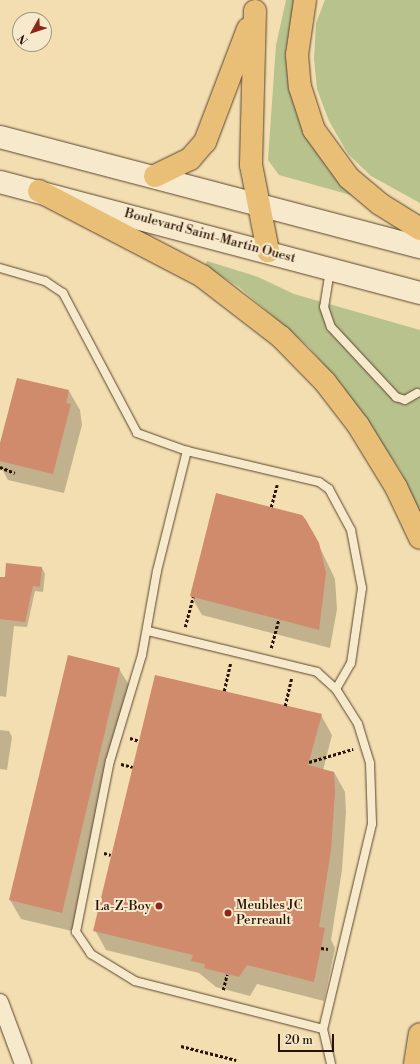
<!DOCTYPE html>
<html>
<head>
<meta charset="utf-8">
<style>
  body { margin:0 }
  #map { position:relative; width:420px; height:1064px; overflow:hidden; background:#f2deb0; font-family:"Libre Bodoni",serif }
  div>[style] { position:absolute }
  .green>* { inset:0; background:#b8c28d }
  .shadow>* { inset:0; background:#0003 }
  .building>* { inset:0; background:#d08b6c }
  .path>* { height:2.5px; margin-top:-1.25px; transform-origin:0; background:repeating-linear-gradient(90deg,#291104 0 3px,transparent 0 5px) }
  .roads { filter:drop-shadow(0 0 1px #5b442f) drop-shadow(0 0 1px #5b442f) }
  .service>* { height:8px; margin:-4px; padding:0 4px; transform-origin:4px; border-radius:4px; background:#f7eacc }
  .minor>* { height:16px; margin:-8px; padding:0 8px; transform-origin:8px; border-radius:8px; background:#f7eacc }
  .secondary>* { height:22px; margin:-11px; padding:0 11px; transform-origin:11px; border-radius:11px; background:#f7eacc }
  .primary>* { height:22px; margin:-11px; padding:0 11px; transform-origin:11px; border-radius:11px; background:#e9bf78 }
  .motorway>* { height:22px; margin:-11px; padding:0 11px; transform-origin:11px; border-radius:11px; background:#e9bf78 }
  .dots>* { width:11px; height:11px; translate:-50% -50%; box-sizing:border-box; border:2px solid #f7eacc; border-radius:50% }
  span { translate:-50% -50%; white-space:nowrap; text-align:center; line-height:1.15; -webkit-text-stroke:4px #f7eacc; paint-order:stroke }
  .street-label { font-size:13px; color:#291104 }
  .poi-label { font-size:13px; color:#291104 }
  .right { translate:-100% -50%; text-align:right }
  .left { translate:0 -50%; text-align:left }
  .north { position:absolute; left:12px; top:12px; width:40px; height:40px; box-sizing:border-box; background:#f7eacc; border:1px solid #a5937c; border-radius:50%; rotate:231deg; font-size:11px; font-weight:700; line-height:16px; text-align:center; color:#291104 }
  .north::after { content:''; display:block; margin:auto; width:14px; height:18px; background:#8f2418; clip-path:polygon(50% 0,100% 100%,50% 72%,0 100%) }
  .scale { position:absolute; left:278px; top:1034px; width:56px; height:18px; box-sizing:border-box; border:2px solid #291104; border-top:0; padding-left:5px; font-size:12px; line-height:14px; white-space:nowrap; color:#291104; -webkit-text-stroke:3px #f7eacc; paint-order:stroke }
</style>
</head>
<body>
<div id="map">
  <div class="green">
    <i style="clip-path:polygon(286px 0,295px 0,288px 54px,310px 139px,328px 169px,358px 197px,279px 175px,268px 160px,276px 45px)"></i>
    <i style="clip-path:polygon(325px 0,420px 0,420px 203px,371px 176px,348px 154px,329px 121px,317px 89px,314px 59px,316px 23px)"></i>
    <i style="clip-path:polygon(207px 261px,258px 277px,294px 294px,420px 330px,420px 515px,400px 470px,343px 387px,309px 347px,239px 287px,205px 266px)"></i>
  </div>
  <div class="shadow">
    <i style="clip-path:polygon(69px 391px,80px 410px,82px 425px,64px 493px,8px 480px,0 465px,0 449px)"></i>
    <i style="clip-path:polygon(312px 531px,335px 579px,337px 609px,330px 648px,202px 615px,191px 596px)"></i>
    <i style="clip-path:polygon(42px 568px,45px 574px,43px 592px,35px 591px,27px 627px,14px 626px,6px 697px,0 696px,0 578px)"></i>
    <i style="clip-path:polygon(119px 669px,131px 688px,72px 931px,21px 919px,10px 900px)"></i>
    <i style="clip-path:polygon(321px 715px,332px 735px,323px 770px,334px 772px,345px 792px,346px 812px,342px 870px,331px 940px,335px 948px,324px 1001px,257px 984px,250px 996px,216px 987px,199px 973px,106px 950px,95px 930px)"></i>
    <i style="clip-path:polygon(0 730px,9px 731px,12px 737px,7px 770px,0 769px)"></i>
  </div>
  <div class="building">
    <i style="clip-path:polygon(17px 378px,69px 390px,66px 403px,71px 404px,53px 474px,0 461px,0 443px)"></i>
    <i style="clip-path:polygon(216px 493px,302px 515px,306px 520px,319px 543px,326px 573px,319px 630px,190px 596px)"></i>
    <i style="clip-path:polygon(6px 563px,42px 567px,40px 587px,33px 586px,25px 622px,0 619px,0 577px,5px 577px)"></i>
    <i style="clip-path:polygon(68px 655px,120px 668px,62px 913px,9px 900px)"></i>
    <i style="clip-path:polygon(155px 675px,322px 714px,308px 765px,334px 772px,335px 792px,331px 850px,319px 927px,325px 928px,314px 982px,247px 965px,239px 977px,204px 968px,205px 964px,191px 961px,193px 955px,93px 931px)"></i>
  </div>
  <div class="path">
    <i style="left:0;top:467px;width:16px;rotate:22deg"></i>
    <i style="left:271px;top:507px;width:23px;rotate:-75deg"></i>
    <i style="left:185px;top:627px;width:31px;rotate:-75deg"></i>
    <i style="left:271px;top:648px;width:30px;rotate:-75deg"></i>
    <i style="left:224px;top:691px;width:28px;rotate:-77deg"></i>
    <i style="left:285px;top:706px;width:28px;rotate:-77deg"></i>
    <i style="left:130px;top:738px;width:9px;rotate:18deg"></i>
    <i style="left:309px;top:762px;width:46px;rotate:-16.5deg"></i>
    <i style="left:121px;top:764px;width:12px;rotate:14deg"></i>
    <i style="left:104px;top:853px;width:7px;rotate:16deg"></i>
    <i style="left:321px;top:948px;width:7px;rotate:8deg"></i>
    <i style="left:223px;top:990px;width:16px;rotate:-76deg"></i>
    <i style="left:181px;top:1046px;width:57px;rotate:14.3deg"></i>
  </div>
  <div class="roads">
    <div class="service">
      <i style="left:0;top:268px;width:47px;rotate:16.1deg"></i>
      <i style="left:45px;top:281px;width:22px;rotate:34deg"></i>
      <i style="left:63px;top:293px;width:158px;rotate:62.1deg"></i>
      <i style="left:137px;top:433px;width:53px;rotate:19.8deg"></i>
      <i style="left:187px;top:451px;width:136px;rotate:13.2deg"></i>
      <i style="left:319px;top:482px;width:12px;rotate:35deg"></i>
      <i style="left:329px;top:489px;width:47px;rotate:61.8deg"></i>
      <i style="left:351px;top:530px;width:59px;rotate:79.3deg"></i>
      <i style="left:362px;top:588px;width:76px;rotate:98.3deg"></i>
      <i style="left:351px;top:663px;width:30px;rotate:120deg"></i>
      <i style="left:330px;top:270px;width:37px;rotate:99deg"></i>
      <i style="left:324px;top:307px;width:21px;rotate:71deg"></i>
      <i style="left:331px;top:327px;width:96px;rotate:47.1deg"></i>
      <i style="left:396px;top:397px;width:9px;rotate:18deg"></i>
      <i style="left:405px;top:400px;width:14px;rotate:-30deg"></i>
      <i style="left:148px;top:631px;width:174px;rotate:13.6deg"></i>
      <i style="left:317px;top:672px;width:25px;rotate:42deg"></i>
      <i style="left:336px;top:689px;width:41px;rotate:57.8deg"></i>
      <i style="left:358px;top:724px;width:41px;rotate:72.9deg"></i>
      <i style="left:370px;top:763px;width:61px;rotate:88.1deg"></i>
      <i style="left:372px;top:824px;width:211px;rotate:103.4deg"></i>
      <i style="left:323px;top:1029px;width:194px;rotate:-165.7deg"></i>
      <i style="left:135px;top:981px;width:52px;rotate:-148.5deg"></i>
      <i style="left:91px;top:954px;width:27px;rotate:-124deg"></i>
      <i style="left:76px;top:932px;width:174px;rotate:-78.8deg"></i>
      <i style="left:110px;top:761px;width:111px;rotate:-73.2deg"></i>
      <i style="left:142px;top:655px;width:85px;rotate:-79.9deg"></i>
      <i style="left:157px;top:571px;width:124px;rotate:-76deg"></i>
      <i style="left:323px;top:1029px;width:36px;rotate:77deg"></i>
    </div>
    <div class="minor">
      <i style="left:0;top:1002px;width:66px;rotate:69.6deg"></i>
    </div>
    <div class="secondary">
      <i style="left:0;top:137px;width:434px;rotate:14.7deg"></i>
      <i style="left:0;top:182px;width:434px;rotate:14.8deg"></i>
    </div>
    <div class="primary">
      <i style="left:305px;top:0;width:56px;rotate:98.3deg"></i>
      <i style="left:297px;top:55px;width:32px;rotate:85deg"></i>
      <i style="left:300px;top:87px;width:45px;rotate:72deg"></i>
      <i style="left:314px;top:130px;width:59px;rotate:53.9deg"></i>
      <i style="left:349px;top:178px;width:40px;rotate:40deg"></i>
      <i style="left:380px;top:204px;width:47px;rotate:32deg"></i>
      <i style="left:39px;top:191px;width:184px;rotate:27.5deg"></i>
      <i style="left:202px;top:276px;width:100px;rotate:37.7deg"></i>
      <i style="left:281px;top:337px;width:63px;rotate:45.6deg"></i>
      <i style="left:325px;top:382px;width:54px;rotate:52.5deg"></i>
      <i style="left:358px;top:425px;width:73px;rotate:58.5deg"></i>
      <i style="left:396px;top:487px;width:56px;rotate:64.8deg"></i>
      <i style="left:415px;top:1064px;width:30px;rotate:-81deg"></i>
    </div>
    <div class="motorway">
      <i style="left:255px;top:11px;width:154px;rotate:91.5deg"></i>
      <i style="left:251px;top:165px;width:88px;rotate:78.8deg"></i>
      <i style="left:155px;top:176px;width:39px;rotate:-26deg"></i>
      <i style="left:190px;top:159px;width:23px;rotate:-49deg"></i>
      <i style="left:205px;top:142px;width:121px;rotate:-69.2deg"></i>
    </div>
  </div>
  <div class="dots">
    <i style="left:159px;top:906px;background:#8f2418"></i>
    <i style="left:228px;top:913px;background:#8f2418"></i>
  </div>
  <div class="street-label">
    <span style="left:210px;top:236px;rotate:15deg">Boulevard Saint-Martin Ouest</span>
  </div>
  <div class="poi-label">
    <span class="right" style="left:151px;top:906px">La-Z-Boy</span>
    <span class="left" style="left:236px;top:913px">Meubles JC<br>Perreault</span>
  </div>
  <div class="north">N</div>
  <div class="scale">20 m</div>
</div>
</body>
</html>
